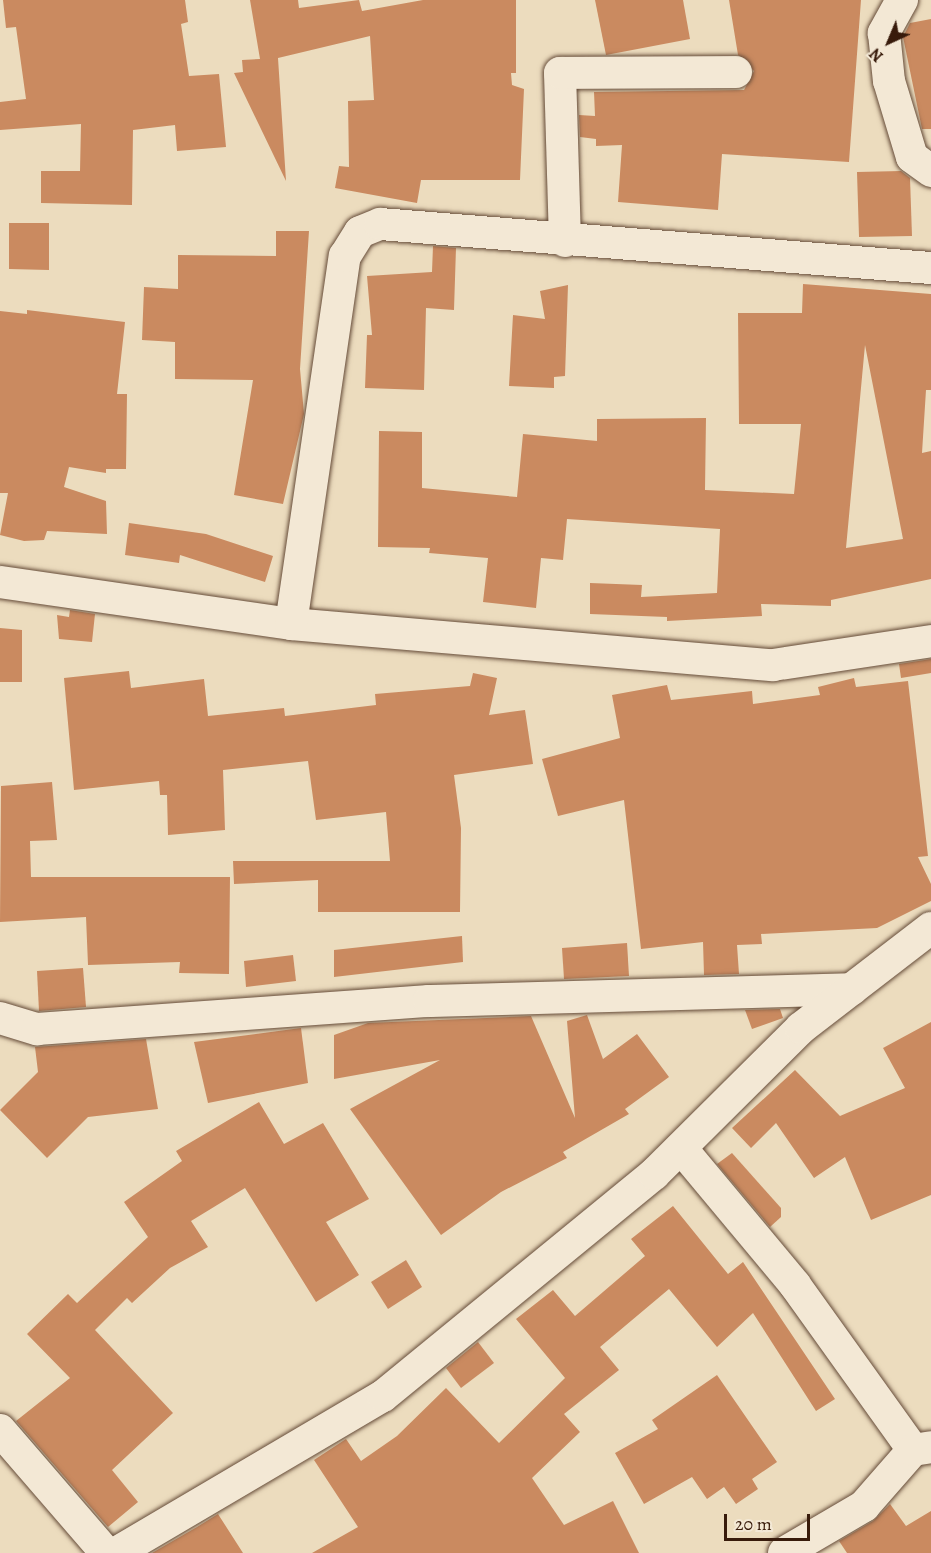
<!DOCTYPE html>
<html>
<head>
<meta charset="utf-8">
<style>
  body { margin:0 }
  #map { position:relative; width:931px; height:1553px; overflow:hidden; background:#ecdcbe; font-family:Alegreya,serif }
  div>[style] { position:absolute }
  .building>* { inset:0; background:#ca8a60 }
  .roads { filter:drop-shadow(0 0 2px #654b38) drop-shadow(0 0 2px #654b38) }
  .minor>* { height:32px; margin:-16px; padding:0 16px; transform-origin:16px; border-radius:16px; background:#f3e8d5 }
  span { translate:-50% -50%; white-space:nowrap; text-align:center; line-height:1.15; -webkit-text-stroke:4.5px #f3e8d5; paint-order:stroke }
  .north { position:absolute; left:859px; top:12px; width:60px; height:60px; -webkit-text-stroke:4px #f3e8d5; paint-order:stroke; rotate:224deg; font-size:16px; font-weight:700; line-height:24px; text-align:center; color:#381b0b }
  .north::after { content:''; display:block; margin:auto; width:21px; height:27px; background:#381b0b; clip-path:polygon(50% 0,100% 100%,50% 72%,0 100%) }
  .scale { position:absolute; left:724px; top:1514px; width:86px; height:27px; box-sizing:border-box; border:3px solid #381b0b; border-top:0; padding-left:8px; font-size:18px; line-height:21px; white-space:nowrap; color:#381b0b; -webkit-text-stroke:4px #f3e8d5; paint-order:stroke }
</style>
</head>
<body>
<div id="map">
  <div class="building">
    <i style="clip-path:polygon(3px 0,185px 0,188px 22px,181px 24px,189px 76px,219px 74px,226px 147px,177px 151px,175px 125px,133px 130px,132px 205px,41px 203px,41px 171px,80px 171px,81px 124px,0 130px,0 102px,26px 99px,16px 27px,6px 28px)"></i>
    <i style="clip-path:polygon(250px 0,298px 0,299px 8px,359px 0,362px 11px,423px 0,516px 0,516px 73px,511px 73px,512px 85px,524px 89px,520px 180px,421px 180px,417px 203px,335px 188px,339px 166px,349px 167px,348px 101px,374px 100px,370px 36px,278px 58px,286px 181px,234px 73px,243px 72px,242px 60px,260px 59px)"></i>
    <i style="clip-path:polygon(595px 0,683px 0,690px 39px,606px 55px)"></i>
    <i style="clip-path:polygon(729px 0,861px 0,849px 162px,722px 154px,718px 210px,618px 202px,622px 145px,596px 146px,596px 139px,580px 137px,579px 115px,595px 116px,594px 92px,744px 90px,754px 71px,738px 55px)"></i>
    <i style="clip-path:polygon(931px 19px,931px 129px,922px 129px,903px 37px,910px 23px)"></i>
    <i style="clip-path:polygon(901px 171px,910px 178px,912px 236px,859px 237px,857px 172px)"></i>
    <i style="clip-path:polygon(9px 223px,49px 223px,49px 270px,9px 269px)"></i>
    <i style="clip-path:polygon(276px 231px,309px 231px,300px 369px,304px 414px,283px 504px,234px 495px,253px 380px,175px 379px,175px 342px,142px 340px,144px 287px,178px 289px,178px 255px,276px 256px)"></i>
    <i style="clip-path:polygon(433px 246px,456px 248px,454px 310px,426px 308px,424px 390px,365px 388px,367px 335px,372px 335px,367px 276px,432px 272px)"></i>
    <i style="clip-path:polygon(evenodd,803px 284px,931px 294px,931px 390px,926px 390px,922px 453px,931px 451px,931px 579px,831px 600px,831px 606px,761px 604px,762px 616px,667px 621px,667px 617px,590px 614px,590px 583px,642px 585px,641px 597px,717px 593px,720px 529px,567px 519px,563px 560px,541px 558px,536px 608px,483px 602px,488px 558px,429px 553px,430px 548px,378px 547px,379px 431px,422px 432px,422px 488px,517px 497px,523px 434px,597px 441px,597px 419px,706px 418px,705px 490px,794px 494px,801px 424px,739px 424px,738px 313px,802px 313px,803px 284px,865px 345px,903px 539px,846px 548px,865px 345px)"></i>
    <i style="clip-path:polygon(568px 285px,565px 376px,554px 377px,554px 388px,509px 386px,513px 315px,545px 319px,540px 291px)"></i>
    <i style="clip-path:polygon(27px 310px,125px 322px,117px 394px,127px 394px,126px 469px,106px 469px,106px 473px,69px 467px,64px 487px,106px 501px,107px 534px,47px 531px,44px 540px,24px 541px,0 535px,8px 493px,0 493px,0 311px,27px 314px)"></i>
    <i style="clip-path:polygon(129px 523px,206px 534px,273px 556px,265px 582px,180px 555px,179px 563px,125px 555px)"></i>
    <i style="clip-path:polygon(70px 610px,95px 614px,92px 642px,59px 639px,57px 615px,69px 617px)"></i>
    <i style="clip-path:polygon(0 628px,22px 630px,22px 682px,0 682px)"></i>
    <i style="clip-path:polygon(931px 659px,931px 673px,901px 678px,899px 664px)"></i>
    <i style="clip-path:polygon(129px 671px,131px 688px,204px 679px,208px 716px,284px 708px,285px 716px,376px 705px,375px 694px,470px 686px,473px 673px,497px 678px,489px 715px,525px 710px,533px 764px,454px 775px,461px 828px,460px 912px,318px 912px,318px 880px,234px 884px,233px 861px,390px 861px,386px 812px,316px 820px,308px 761px,223px 770px,225px 830px,168px 835px,167px 795px,160px 795px,159px 781px,74px 790px,64px 678px)"></i>
    <i style="clip-path:polygon(854px 678px,856px 687px,908px 681px,928px 856px,918px 857px,931px 884px,931px 901px,877px 928px,761px 934px,762px 944px,737px 945px,739px 974px,704px 975px,703px 942px,641px 949px,624px 800px,558px 816px,542px 759px,620px 738px,612px 695px,667px 685px,671px 700px,752px 691px,753px 704px,820px 695px,818px 687px)"></i>
    <i style="clip-path:polygon(52px 782px,57px 840px,30px 841px,31px 877px,230px 877px,229px 974px,179px 973px,180px 962px,88px 965px,86px 917px,0 922px,1px 786px)"></i>
    <i style="clip-path:polygon(462px 936px,463px 962px,334px 977px,334px 950px)"></i>
    <i style="clip-path:polygon(627px 943px,629px 976px,564px 979px,562px 948px)"></i>
    <i style="clip-path:polygon(293px 955px,296px 981px,246px 987px,244px 961px)"></i>
    <i style="clip-path:polygon(83px 968px,86px 1007px,39px 1011px,37px 971px)"></i>
    <i style="clip-path:polygon(780px 1009px,783px 1018px,752px 1029px,745px 1010px)"></i>
    <i style="clip-path:polygon(587px 1015px,603px 1059px,637px 1034px,669px 1077px,625px 1109px,629px 1114px,563px 1152px,567px 1158px,501px 1192px,441px 1235px,350px 1109px,440px 1060px,334px 1079px,334px 1035px,368px 1023px,531px 1016px,575px 1118px,567px 1021px)"></i>
    <i style="clip-path:polygon(931px 1022px,931px 1195px,871px 1220px,845px 1157px,814px 1178px,776px 1123px,751px 1148px,732px 1128px,795px 1070px,840px 1116px,905px 1088px,883px 1048px)"></i>
    <i style="clip-path:polygon(301px 1028px,308px 1083px,208px 1103px,194px 1042px)"></i>
    <i style="clip-path:polygon(146px 1039px,158px 1109px,88px 1117px,47px 1158px,0 1110px,38px 1072px,35px 1047px)"></i>
    <i style="clip-path:polygon(259px 1102px,284px 1144px,323px 1123px,369px 1199px,326px 1222px,359px 1275px,316px 1302px,245px 1188px,191px 1221px,208px 1247px,170px 1268px,132px 1303px,127px 1298px,95px 1330px,173px 1413px,112px 1470px,138px 1502px,108px 1527px,16px 1421px,70px 1378px,27px 1334px,68px 1294px,77px 1303px,148px 1237px,124px 1202px,182px 1161px,176px 1151px)"></i>
    <i style="clip-path:polygon(732px 1153px,781px 1208px,781px 1217px,770px 1227px,717px 1164px)"></i>
    <i style="clip-path:polygon(673px 1206px,728px 1274px,743px 1262px,835px 1399px,816px 1411px,753px 1313px,717px 1347px,669px 1289px,600px 1347px,619px 1370px,564px 1414px,580px 1432px,532px 1478px,564px 1525px,613px 1501px,639px 1553px,312px 1553px,358px 1527px,314px 1460px,346px 1439px,361px 1461px,397px 1436px,446px 1388px,499px 1443px,565px 1378px,516px 1319px,553px 1290px,575px 1316px,645px 1256px,631px 1239px)"></i>
    <i style="clip-path:polygon(406px 1260px,422px 1287px,388px 1309px,371px 1282px)"></i>
    <i style="clip-path:polygon(478px 1342px,494px 1363px,461px 1388px,446px 1368px)"></i>
    <i style="clip-path:polygon(717px 1375px,777px 1462px,752px 1479px,758px 1489px,736px 1504px,724px 1487px,707px 1499px,692px 1477px,644px 1504px,615px 1453px,658px 1429px,652px 1420px)"></i>
    <i style="clip-path:polygon(890px 1504px,906px 1526px,931px 1511px,931px 1553px,847px 1553px,839px 1541px,873px 1521px)"></i>
    <i style="clip-path:polygon(218px 1514px,243px 1553px,152px 1553px,197px 1527px)"></i>
  </div>
  <div class="roads">
    <div class="minor">
      <i style="left:902px;top:0;width:38px;rotate:119deg"></i>
      <i style="left:884px;top:33px;width:48px;rotate:84.1deg"></i>
      <i style="left:889px;top:81px;width:79px;rotate:73.2deg"></i>
      <i style="left:912px;top:157px;width:24px;rotate:36deg"></i>
      <i style="left:565px;top:241px;width:168px;rotate:-91.7deg"></i>
      <i style="left:560px;top:73px;width:176px;rotate:-0.3deg"></i>
      <i style="left:0;top:582px;width:294px;rotate:8.2deg"></i>
      <i style="left:291px;top:624px;width:484px;rotate:4.9deg"></i>
      <i style="left:773px;top:665px;width:160px;rotate:-8.6deg"></i>
      <i style="left:291px;top:624px;width:372px;rotate:-81.7deg"></i>
      <i style="left:345px;top:256px;width:28px;rotate:-58deg"></i>
      <i style="left:360px;top:232px;width:22px;rotate:-22deg"></i>
      <i style="left:380px;top:224px;width:553px;rotate:4.57deg"></i>
      <i style="left:0;top:1018px;width:39px;rotate:17deg"></i>
      <i style="left:37px;top:1029px;width:393px;rotate:-4.1deg"></i>
      <i style="left:429px;top:1001px;width:423px;rotate:-1.6deg"></i>
      <i style="left:681px;top:1148px;width:178px;rotate:50.2deg"></i>
      <i style="left:795px;top:1285px;width:203px;rotate:54.4deg"></i>
      <i style="left:0;top:1430px;width:162px;rotate:49.2deg"></i>
      <i style="left:116px;top:1553px;width:310px;rotate:-30.5deg"></i>
      <i style="left:383px;top:1396px;width:350px;rotate:-39.3deg"></i>
      <i style="left:654px;top:1174px;width:207px;rotate:-44.8deg"></i>
      <i style="left:801px;top:1028px;width:164px;rotate:-37.6deg"></i>
      <i style="left:784px;top:1553px;width:93px;rotate:-30.4deg"></i>
      <i style="left:864px;top:1506px;width:74px;rotate:-48.8deg"></i>
      <i style="left:913px;top:1450px;width:18px;rotate:-9deg"></i>
    </div>
  </div>
  <div class="north">N</div>
  <div class="scale">20 m</div>
</div>
</body>
</html>
